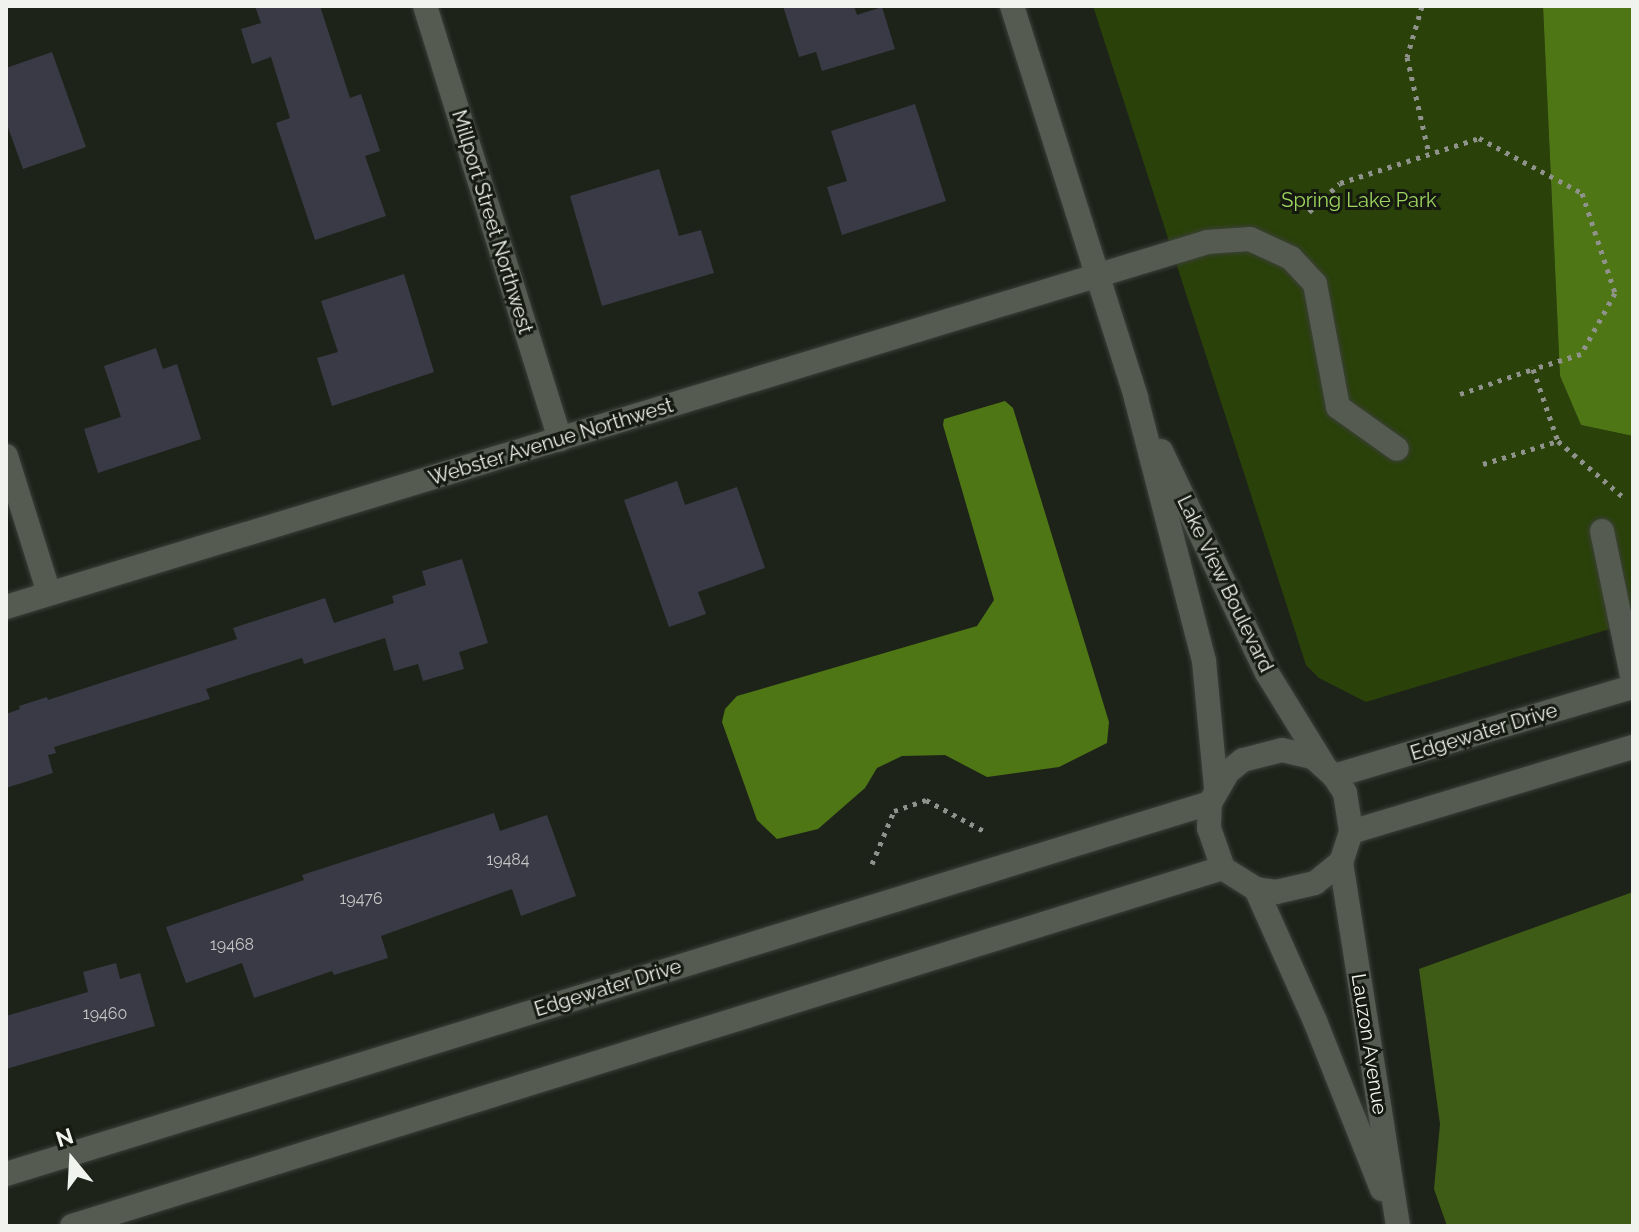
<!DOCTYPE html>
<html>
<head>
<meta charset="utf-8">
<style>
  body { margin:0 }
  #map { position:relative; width:1639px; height:1232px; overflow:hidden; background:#1e2319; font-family:Raleway,sans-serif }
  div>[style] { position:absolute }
  .green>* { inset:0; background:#2a410a }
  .forest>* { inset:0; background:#3e5c16 }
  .water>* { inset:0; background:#4f7615 }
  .building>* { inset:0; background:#393a45 }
  .path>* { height:5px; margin-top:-2.5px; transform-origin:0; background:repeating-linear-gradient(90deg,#8f938b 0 4px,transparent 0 10px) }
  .roads { filter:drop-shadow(0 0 2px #3b3f38) drop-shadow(0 0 2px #3b3f38) }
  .minor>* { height:24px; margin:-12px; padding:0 12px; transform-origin:12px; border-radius:12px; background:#555b50 }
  span { translate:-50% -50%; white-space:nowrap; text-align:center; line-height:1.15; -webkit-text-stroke:6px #151910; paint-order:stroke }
  .number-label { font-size:16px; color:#c3c6c4 }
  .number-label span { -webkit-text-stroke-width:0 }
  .park-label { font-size:20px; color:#9ed55f }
  .street-label { font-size:20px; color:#f1f4ee }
  .frame { position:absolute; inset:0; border:8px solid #f1f4ee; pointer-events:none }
  .north { position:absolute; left:32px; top:1120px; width:80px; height:80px; -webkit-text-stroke:6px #151910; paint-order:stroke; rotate:342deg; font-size:22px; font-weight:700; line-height:32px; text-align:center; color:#f1f4ee }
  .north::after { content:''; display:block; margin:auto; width:28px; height:36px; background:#f1f4ee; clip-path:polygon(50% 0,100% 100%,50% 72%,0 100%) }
</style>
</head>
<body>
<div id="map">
  <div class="green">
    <i style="clip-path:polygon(1093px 6px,1543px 6px,1560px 376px,1581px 425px,1633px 436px,1633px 622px,1366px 702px,1319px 678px,1306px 665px)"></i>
  </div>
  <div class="forest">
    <i style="clip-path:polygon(1633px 892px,1633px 1226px,1447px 1226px,1434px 1189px,1440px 1124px,1419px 969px)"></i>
  </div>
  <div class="water">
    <i style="clip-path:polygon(1543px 6px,1633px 6px,1633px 436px,1581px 425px,1560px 376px)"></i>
    <i style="clip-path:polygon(1005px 401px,1013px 408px,1109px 722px,1107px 743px,1059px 767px,987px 777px,945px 755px,902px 756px,877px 768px,865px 788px,818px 829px,777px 839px,757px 820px,722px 722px,725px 709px,737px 696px,977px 626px,994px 600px,943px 425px,944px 419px)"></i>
  </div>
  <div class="building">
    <i style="clip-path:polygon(255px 6px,320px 6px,350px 98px,361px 94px,380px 151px,365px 156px,386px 216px,315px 240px,276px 123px,290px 118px,271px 57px,252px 64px,241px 29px,261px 23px)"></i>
    <i style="clip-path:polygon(783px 6px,854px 6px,857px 15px,882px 7px,895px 49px,822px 71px,816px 52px,799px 57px)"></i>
    <i style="clip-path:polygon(52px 52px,86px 147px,23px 169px,6px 122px,6px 68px)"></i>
    <i style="clip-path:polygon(915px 104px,946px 201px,842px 235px,827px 187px,847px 181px,831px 131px)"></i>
    <i style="clip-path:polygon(659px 169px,679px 236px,701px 230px,714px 273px,602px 306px,570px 196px)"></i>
    <i style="clip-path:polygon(404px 274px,434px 372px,332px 406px,317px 358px,338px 352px,321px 301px)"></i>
    <i style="clip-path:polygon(156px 348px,163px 369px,177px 364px,201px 439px,98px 473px,84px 429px,121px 417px,104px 366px)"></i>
    <i style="clip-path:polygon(677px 481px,685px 505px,737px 487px,765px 568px,698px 592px,706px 614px,669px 627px,624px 500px)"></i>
    <i style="clip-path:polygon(462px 559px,488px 643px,459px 652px,464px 669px,423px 681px,418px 664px,394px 671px,385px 638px,304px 664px,302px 658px,206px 689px,210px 699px,54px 747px,56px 753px,48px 755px,53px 773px,6px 788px,6px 714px,20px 709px,19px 706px,47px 697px,48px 700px,237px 639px,233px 628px,325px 598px,334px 623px,394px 603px,392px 596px,426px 585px,422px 571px)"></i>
    <i style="clip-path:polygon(494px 813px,500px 831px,547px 815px,576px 896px,521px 916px,512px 889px,381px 936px,388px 958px,334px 975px,332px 971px,254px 998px,242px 963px,186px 983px,166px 927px,304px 880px,302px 875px)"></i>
    <i style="clip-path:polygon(116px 963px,120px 979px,140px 973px,155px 1026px,6px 1069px,6px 1016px,88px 992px,83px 972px)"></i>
  </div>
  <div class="path">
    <i style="left:1422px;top:6px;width:53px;rotate:106.4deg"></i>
    <i style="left:1407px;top:57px;width:99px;rotate:77.2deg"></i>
    <i style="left:1309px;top:212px;width:42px;rotate:-43.1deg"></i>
    <i style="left:1340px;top:183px;width:146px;rotate:-17.9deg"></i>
    <i style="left:1479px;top:138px;width:117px;rotate:28.1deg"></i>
    <i style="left:1582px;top:193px;width:105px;rotate:71.7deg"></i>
    <i style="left:1615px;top:293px;width:70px;rotate:119.1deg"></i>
    <i style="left:1581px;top:354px;width:50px;rotate:162.6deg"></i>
    <i style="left:1460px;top:394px;width:77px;rotate:-18.9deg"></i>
    <i style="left:1533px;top:369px;width:76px;rotate:70.9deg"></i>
    <i style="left:1558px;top:441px;width:86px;rotate:40.7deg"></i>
    <i style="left:1483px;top:464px;width:78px;rotate:-17deg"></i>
    <i style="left:872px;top:864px;width:57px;rotate:-67.5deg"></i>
    <i style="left:894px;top:811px;width:34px;rotate:-19deg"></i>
    <i style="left:926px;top:800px;width:66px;rotate:28.1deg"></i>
  </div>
  <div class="roads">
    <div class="minor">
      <i style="left:425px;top:6px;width:454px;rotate:72.7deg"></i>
      <i style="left:1012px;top:6px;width:411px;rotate:72.4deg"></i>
      <i style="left:1136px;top:398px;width:272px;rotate:75.5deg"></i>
      <i style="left:1204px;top:661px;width:129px;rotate:84.6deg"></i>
      <i style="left:1161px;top:451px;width:246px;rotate:64.5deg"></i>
      <i style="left:1267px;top:673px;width:107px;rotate:58.4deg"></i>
      <i style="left:6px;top:456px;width:144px;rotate:72.6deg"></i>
      <i style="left:1602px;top:531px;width:153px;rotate:78.3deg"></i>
      <i style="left:6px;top:607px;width:1255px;rotate:-16.9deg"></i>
      <i style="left:1207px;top:242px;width:43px;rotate:-4deg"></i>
      <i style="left:1250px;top:239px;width:45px;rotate:24.9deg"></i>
      <i style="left:1291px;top:258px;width:35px;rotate:47deg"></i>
      <i style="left:1315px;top:284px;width:125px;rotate:79.4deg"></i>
      <i style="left:1338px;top:407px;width:72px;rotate:35.4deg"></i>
      <i style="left:1282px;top:750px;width:32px;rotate:13deg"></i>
      <i style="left:1313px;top:757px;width:28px;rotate:42deg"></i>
      <i style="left:1334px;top:776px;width:20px;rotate:57deg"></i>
      <i style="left:1345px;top:793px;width:39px;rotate:81deg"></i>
      <i style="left:1351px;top:832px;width:32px;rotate:108deg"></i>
      <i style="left:1341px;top:862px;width:33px;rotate:141deg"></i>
      <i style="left:1315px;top:883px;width:39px;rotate:167deg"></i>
      <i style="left:1277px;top:892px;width:21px;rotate:-172deg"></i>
      <i style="left:1256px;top:889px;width:39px;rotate:-148deg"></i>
      <i style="left:1223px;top:868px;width:42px;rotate:-109.3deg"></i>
      <i style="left:1209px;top:828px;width:25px;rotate:-88deg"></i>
      <i style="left:1210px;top:803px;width:36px;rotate:-60deg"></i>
      <i style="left:1228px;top:772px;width:19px;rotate:-39deg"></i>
      <i style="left:1243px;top:760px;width:40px;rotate:-14.4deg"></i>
      <i style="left:1334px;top:776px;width:312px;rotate:-16.6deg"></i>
      <i style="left:1351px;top:832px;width:295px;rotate:-16.8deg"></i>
      <i style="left:1341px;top:862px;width:368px;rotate:81.1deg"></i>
      <i style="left:1256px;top:889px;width:145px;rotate:65.9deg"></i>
      <i style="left:1315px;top:1021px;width:181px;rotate:68.3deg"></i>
      <i style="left:6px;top:1174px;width:1260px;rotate:-17.13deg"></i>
      <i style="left:72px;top:1226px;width:1205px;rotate:-17.28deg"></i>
    </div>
  </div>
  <div class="number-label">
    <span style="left:508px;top:860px">19484</span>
    <span style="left:361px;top:899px">19476</span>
    <span style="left:232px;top:945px">19468</span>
    <span style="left:105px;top:1014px">19460</span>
  </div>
  <div class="park-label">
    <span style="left:1359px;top:200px">Spring Lake Park</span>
  </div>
  <div class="street-label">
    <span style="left:492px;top:222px;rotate:73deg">Millport Street Northwest</span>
    <span style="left:551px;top:442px;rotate:-17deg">Webster Avenue Northwest</span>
    <span style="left:1225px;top:584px;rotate:64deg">Lake View Boulevard</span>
    <span style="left:1484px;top:732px;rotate:-17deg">Edgewater Drive</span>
    <span style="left:608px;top:988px;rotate:-17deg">Edgewater Drive</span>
    <span style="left:1369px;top:1044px;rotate:81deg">Lauzon Avenue</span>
  </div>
  <div class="frame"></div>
  <div class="north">N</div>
</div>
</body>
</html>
